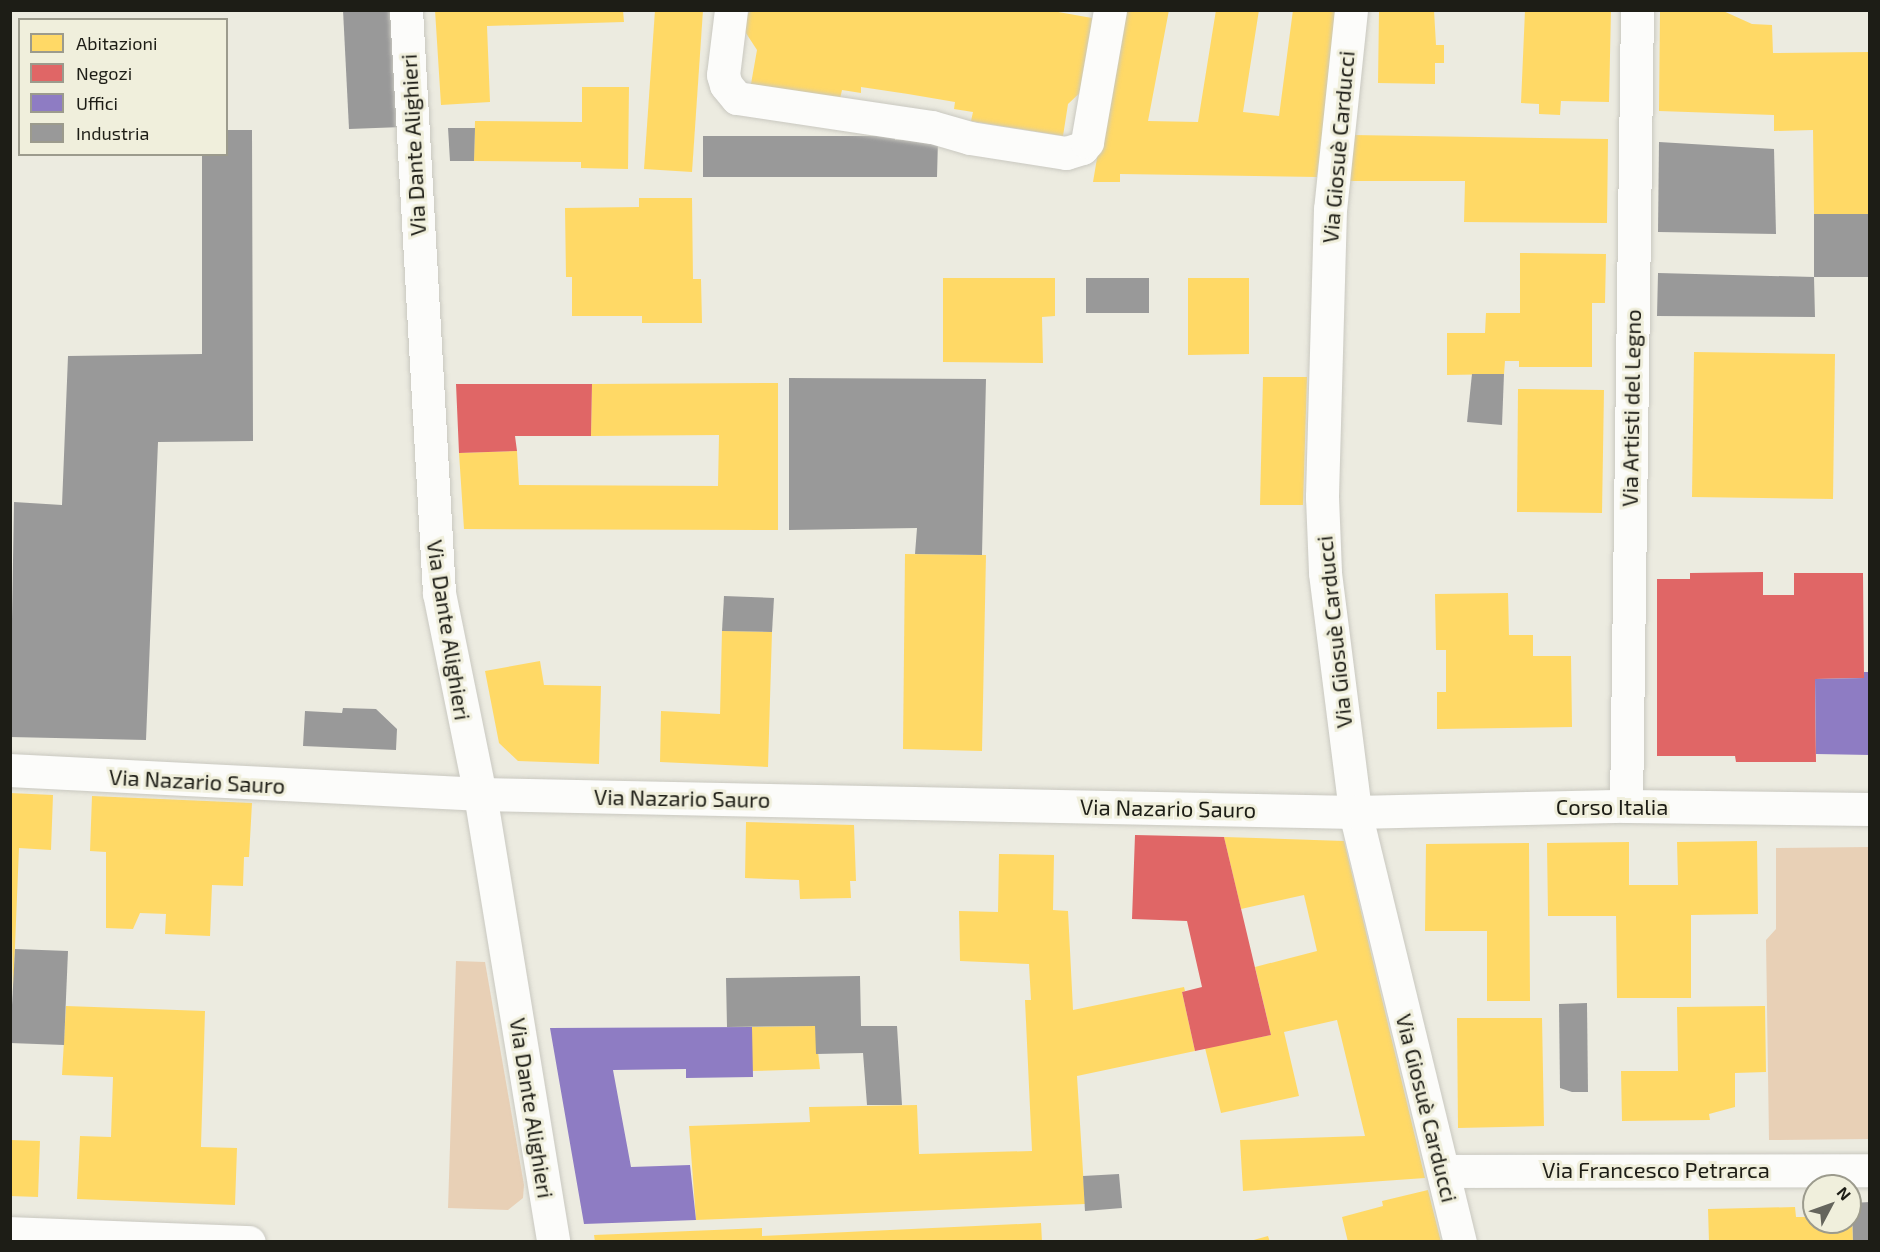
<!DOCTYPE html>
<html>
<head>
<meta charset="utf-8">
<style>
  body { margin:0 }
  #map { position:relative; width:1880px; height:1252px; overflow:hidden; background:#ecebe0; font-family:"Exo 2",sans-serif }
  div>[style] { position:absolute }
  .green>* { inset:0; background:#e8d0b6 }
  .homes>* { inset:0; background:#ffd966 }
  .shops>* { inset:0; background:#e06666 }
  .offices>* { inset:0; background:#8e7cc3 }
  .industry>* { inset:0; background:#999 }
  .roads { filter:drop-shadow(0 0 2px #c9c8c0) drop-shadow(0 0 2px #c9c8c0) }
  .minor>* { height:33px; margin:-16.5px; padding:0 16.5px; transform-origin:16.5px; border-radius:16.5px; background:#fcfcfa }
  span { translate:-50% -50%; white-space:nowrap; text-align:center; line-height:1.15; -webkit-text-stroke:6px #f0efdc; paint-order:stroke }
  .street-label { font-size:22px; color:#1d1d16 }
  .frame { position:absolute; inset:0; border:12px solid #1d1d16; pointer-events:none }
  .legend { position:absolute; left:18px; top:18px; width:210px; height:138px; box-sizing:border-box; background:#f0efdc; border:2px solid #9c9b8d; margin:0; padding:8px 10px; list-style:none; font-size:18px; color:#1d1d16 }
  .legend li { display:flex; align-items:center; gap:12px; height:30px }
  .legend b { width:30px; border:2px solid #9c9b8d }
  .north { position:absolute; left:1802px; top:1174px; width:60px; height:60px; box-sizing:border-box; background:#f0efdc; border:2px solid #9c9b8d; border-radius:50%; rotate:49deg; font-size:16px; font-weight:700; line-height:24px; text-align:center; color:#1d1d16 }
  .north::after { content:''; display:block; margin:auto; width:21px; height:27px; background:#65655d; clip-path:polygon(50% 0,100% 100%,50% 72%,0 100%) }
</style>
</head>
<body>
<div id="map">
  <div class="green">
    <i style="clip-path:polygon(1869px 847px,1869px 1139px,1769px 1140px,1766px 940px,1776px 929px,1776px 848px)"></i>
    <i style="clip-path:polygon(456px 961px,485px 962px,524px 1185px,523px 1198px,508px 1210px,448px 1208px)"></i>
  </div>
  <div class="homes">
    <i style="clip-path:polygon(435px 10px,623px 10px,624px 22px,487px 26px,490px 102px,441px 105px)"></i>
    <i style="clip-path:polygon(655px 10px,703px 10px,692px 172px,644px 169px)"></i>
    <i style="clip-path:polygon(753px 10px,1047px 10px,1092px 18px,1085px 88px,1068px 104px,1063px 136px,971px 121px,973px 112px,954px 109px,955px 102px,908px 94px,861px 87px,861px 93px,842px 90px,840px 99px,751px 84px,757px 50px,744px 30px,747px 14px)"></i>
    <i style="clip-path:polygon(1122px 10px,1169px 10px,1148px 121px,1198px 122px,1216px 10px,1259px 10px,1243px 112px,1279px 116px,1293px 10px,1340px 10px,1317px 177px,1120px 174px,1120px 182px,1093px 182px)"></i>
    <i style="clip-path:polygon(1379px 10px,1434px 10px,1436px 45px,1444px 45px,1444px 63px,1435px 63px,1435px 84px,1378px 83px)"></i>
    <i style="clip-path:polygon(1525px 10px,1611px 10px,1609px 102px,1561px 101px,1560px 115px,1539px 114px,1539px 104px,1521px 103px)"></i>
    <i style="clip-path:polygon(1660px 10px,1721px 10px,1752px 24px,1772px 25px,1773px 53px,1870px 52px,1869px 214px,1814px 214px,1813px 130px,1774px 131px,1774px 115px,1659px 111px)"></i>
    <i style="clip-path:polygon(582px 87px,629px 87px,628px 169px,581px 168px,581px 162px,474px 161px,475px 121px,582px 122px)"></i>
    <i style="clip-path:polygon(1352px 135px,1608px 139px,1607px 223px,1464px 222px,1465px 181px,1345px 181px)"></i>
    <i style="clip-path:polygon(639px 198px,692px 198px,693px 279px,701px 279px,702px 323px,642px 323px,642px 316px,572px 316px,572px 277px,566px 277px,565px 208px,639px 207px)"></i>
    <i style="clip-path:polygon(1520px 253px,1606px 254px,1605px 303px,1592px 303px,1592px 367px,1519px 367px,1519px 361px,1505px 361px,1504px 374px,1447px 375px,1447px 333px,1485px 333px,1486px 313px,1520px 313px)"></i>
    <i style="clip-path:polygon(943px 278px,1055px 278px,1055px 316px,1042px 317px,1043px 363px,943px 362px)"></i>
    <i style="clip-path:polygon(1188px 278px,1249px 278px,1249px 354px,1188px 355px)"></i>
    <i style="clip-path:polygon(1694px 352px,1835px 354px,1833px 499px,1692px 497px)"></i>
    <i style="clip-path:polygon(1263px 377px,1307px 377px,1303px 505px,1260px 505px)"></i>
    <i style="clip-path:polygon(778px 383px,778px 530px,464px 529px,459px 453px,517px 451px,519px 485px,718px 486px,719px 435px,591px 436px,592px 384px)"></i>
    <i style="clip-path:polygon(1518px 389px,1604px 390px,1602px 513px,1517px 512px)"></i>
    <i style="clip-path:polygon(905px 554px,986px 555px,982px 751px,903px 749px)"></i>
    <i style="clip-path:polygon(1508px 593px,1509px 635px,1533px 635px,1533px 656px,1571px 656px,1572px 727px,1437px 729px,1437px 692px,1446px 692px,1446px 650px,1436px 650px,1435px 594px)"></i>
    <i style="clip-path:polygon(722px 631px,772px 632px,768px 767px,660px 762px,661px 711px,720px 714px)"></i>
    <i style="clip-path:polygon(540px 661px,544px 685px,601px 686px,599px 764px,518px 761px,499px 743px,485px 671px)"></i>
    <i style="clip-path:polygon(10px 793px,53px 795px,51px 850px,19px 848px,13px 995px)"></i>
    <i style="clip-path:polygon(92px 796px,252px 803px,249px 857px,244px 857px,243px 886px,212px 885px,210px 936px,165px 934px,166px 914px,140px 913px,133px 929px,106px 928px,106px 852px,90px 851px)"></i>
    <i style="clip-path:polygon(746px 822px,854px 825px,856px 881px,850px 881px,851px 898px,800px 899px,799px 880px,745px 878px)"></i>
    <i style="clip-path:polygon(1224px 837px,1344px 841px,1425px 1178px,1243px 1191px,1240px 1140px,1365px 1136px,1337px 1020px,1284px 1032px,1299px 1096px,1221px 1113px,1205px 1048px,1271px 1035px,1255px 967px,1317px 951px,1304px 895px,1241px 909px)"></i>
    <i style="clip-path:polygon(1757px 841px,1758px 914px,1691px 915px,1691px 998px,1617px 998px,1616px 916px,1548px 916px,1547px 843px,1629px 842px,1629px 885px,1678px 885px,1677px 842px)"></i>
    <i style="clip-path:polygon(1529px 843px,1530px 1001px,1487px 1001px,1487px 931px,1425px 931px,1426px 844px)"></i>
    <i style="clip-path:polygon(999px 854px,1054px 855px,1053px 910px,1068px 911px,1073px 1010px,1184px 987px,1185px 991px,1182px 992px,1195px 1051px,1077px 1076px,1085px 1204px,696px 1220px,689px 1126px,810px 1122px,809px 1107px,917px 1105px,919px 1154px,1032px 1151px,1025px 1000px,1031px 1000px,1029px 964px,960px 961px,959px 911px,998px 912px)"></i>
    <i style="clip-path:polygon(66px 1006px,205px 1011px,201px 1147px,237px 1148px,235px 1205px,77px 1199px,80px 1136px,111px 1137px,113px 1077px,62px 1075px)"></i>
    <i style="clip-path:polygon(1765px 1006px,1766px 1072px,1735px 1073px,1735px 1107px,1709px 1114px,1710px 1120px,1622px 1121px,1621px 1071px,1678px 1071px,1677px 1007px)"></i>
    <i style="clip-path:polygon(1457px 1018px,1542px 1018px,1544px 1126px,1458px 1128px)"></i>
    <i style="clip-path:polygon(815px 1026px,820px 1069px,752px 1071px,752px 1027px)"></i>
    <i style="clip-path:polygon(10px 1140px,40px 1141px,38px 1197px,10px 1196px)"></i>
    <i style="clip-path:polygon(1428px 1190px,1441px 1242px,1348px 1242px,1342px 1217px,1383px 1206px,1382px 1201px)"></i>
    <i style="clip-path:polygon(1795px 1207px,1796px 1217px,1814px 1217px,1814px 1222px,1850px 1222px,1852px 1216px,1853px 1242px,1709px 1242px,1708px 1209px)"></i>
    <i style="clip-path:polygon(1041px 1223px,1042px 1242px,595px 1242px,594px 1235px,762px 1228px,762px 1236px)"></i>
    <i style="clip-path:polygon(1268px 1236px,1270px 1242px,1250px 1242px,1250px 1241px)"></i>
  </div>
  <div class="shops">
    <i style="clip-path:polygon(456px 384px,592px 384px,591px 436px,515px 436px,517px 451px,459px 453px)"></i>
    <i style="clip-path:polygon(1763px 572px,1763px 595px,1794px 595px,1794px 573px,1863px 573px,1864px 678px,1815px 679px,1816px 762px,1736px 762px,1735px 756px,1657px 756px,1657px 579px,1690px 579px,1690px 573px)"></i>
    <i style="clip-path:polygon(1135px 835px,1224px 837px,1271px 1035px,1195px 1051px,1182px 992px,1202px 987px,1187px 921px,1132px 919px)"></i>
  </div>
  <div class="offices">
    <i style="clip-path:polygon(1864px 672px,1870px 672px,1870px 755px,1816px 754px,1815px 679px,1864px 678px)"></i>
    <i style="clip-path:polygon(752px 1027px,753px 1077px,686px 1078px,686px 1069px,613px 1070px,631px 1167px,690px 1165px,696px 1220px,584px 1224px,550px 1028px)"></i>
  </div>
  <div class="industry">
    <i style="clip-path:polygon(343px 10px,397px 10px,402px 127px,349px 129px)"></i>
    <i style="clip-path:polygon(448px 128px,475px 128px,474px 161px,450px 161px)"></i>
    <i style="clip-path:polygon(226px 130px,252px 130px,253px 441px,158px 442px,146px 740px,10px 737px,14px 502px,62px 505px,68px 356px,202px 354px,202px 154px,226px 154px)"></i>
    <i style="clip-path:polygon(703px 136px,895px 136px,895px 140px,938px 140px,937px 177px,703px 177px)"></i>
    <i style="clip-path:polygon(1659px 142px,1774px 149px,1776px 234px,1658px 232px)"></i>
    <i style="clip-path:polygon(1814px 214px,1869px 214px,1870px 221px,1870px 277px,1814px 277px,1815px 317px,1657px 316px,1658px 273px,1814px 277px)"></i>
    <i style="clip-path:polygon(1086px 278px,1149px 278px,1149px 313px,1086px 313px)"></i>
    <i style="clip-path:polygon(1472px 374px,1504px 374px,1502px 425px,1467px 422px)"></i>
    <i style="clip-path:polygon(789px 378px,986px 379px,982px 555px,915px 554px,917px 528px,789px 530px)"></i>
    <i style="clip-path:polygon(724px 596px,774px 598px,772px 632px,722px 631px)"></i>
    <i style="clip-path:polygon(343px 708px,376px 709px,397px 729px,396px 750px,303px 746px,305px 711px,342px 713px)"></i>
    <i style="clip-path:polygon(15px 949px,68px 951px,64px 1045px,10px 1043px)"></i>
    <i style="clip-path:polygon(860px 976px,861px 1026px,897px 1026px,902px 1105px,867px 1105px,863px 1053px,816px 1054px,815px 1026px,727px 1027px,726px 978px)"></i>
    <i style="clip-path:polygon(1587px 1003px,1588px 1092px,1572px 1092px,1560px 1088px,1559px 1004px)"></i>
    <i style="clip-path:polygon(1119px 1174px,1122px 1208px,1085px 1211px,1083px 1176px)"></i>
    <i style="clip-path:polygon(1870px 1202px,1870px 1242px,1853px 1242px,1852px 1203px)"></i>
  </div>
  <div class="roads">
    <div class="minor">
      <i style="left:406px;top:10px;width:584px;rotate:86.76deg"></i>
      <i style="left:439px;top:593px;width:205px;rotate:78.5deg"></i>
      <i style="left:480px;top:794px;width:454px;rotate:80.7deg"></i>
      <i style="left:731px;top:10px;width:65px;rotate:97deg"></i>
      <i style="left:723px;top:75px;width:10px;rotate:73deg"></i>
      <i style="left:726px;top:85px;width:17px;rotate:50deg"></i>
      <i style="left:737px;top:98px;width:197px;rotate:8.5deg"></i>
      <i style="left:932px;top:127px;width:40px;rotate:16deg"></i>
      <i style="left:970px;top:138px;width:97px;rotate:8.9deg"></i>
      <i style="left:1066px;top:153px;width:17px;rotate:-17deg"></i>
      <i style="left:1082px;top:148px;width:8px;rotate:-50deg"></i>
      <i style="left:1087px;top:142px;width:134px;rotate:-80.1deg"></i>
      <i style="left:1351px;top:10px;width:200px;rotate:96deg"></i>
      <i style="left:1330px;top:209px;width:288px;rotate:91.6deg"></i>
      <i style="left:1322px;top:497px;width:76px;rotate:87.7deg"></i>
      <i style="left:1325px;top:573px;width:241px;rotate:82.8deg"></i>
      <i style="left:1355px;top:812px;width:443px;rotate:76.3deg"></i>
      <i style="left:10px;top:770px;width:471px;rotate:2.9deg"></i>
      <i style="left:480px;top:794px;width:875px;rotate:1.18deg"></i>
      <i style="left:1355px;top:812px;width:271px;rotate:-1.3deg"></i>
      <i style="left:1626px;top:806px;width:244px;rotate:0.7deg"></i>
      <i style="left:1626px;top:806px;width:796px;rotate:-89.21deg"></i>
      <i style="left:1443px;top:1171px;width:427px;rotate:-0.1deg"></i>
      <i style="left:10px;top:1233px;width:239px;rotate:2.2deg"></i>
    </div>
  </div>
  <div class="street-label">
    <span style="left:413px;top:145px;rotate:-93deg">Via Dante Alighieri</span>
    <span style="left:1338px;top:147px;rotate:-85deg">Via Giosuè Carducci</span>
    <span style="left:1631px;top:408px;rotate:-89deg">Via Artisti del Legno</span>
    <span style="left:449px;top:630px;rotate:81deg">Via Dante Alighieri</span>
    <span style="left:1334px;top:632px;rotate:-96deg">Via Giosuè Carducci</span>
    <span style="left:197px;top:781px;rotate:3deg">Via Nazario Sauro</span>
    <span style="left:682px;top:798px;rotate:1deg">Via Nazario Sauro</span>
    <span style="left:1612px;top:807px">Corso Italia</span>
    <span style="left:1168px;top:808px;rotate:1deg">Via Nazario Sauro</span>
    <span style="left:532px;top:1108px;rotate:81deg">Via Dante Alighieri</span>
    <span style="left:1427px;top:1108px;rotate:76deg">Via Giosuè Carducci</span>
    <span style="left:1656px;top:1170px">Via Francesco Petrarca</span>
  </div>
  <div class="frame"></div>
  <ul class="legend">
  <li><b style="height:16px;background:#ffd966"></b>Abitazioni</li>
  <li><b style="height:16px;background:#e06666"></b>Negozi</li>
  <li><b style="height:16px;background:#8e7cc3"></b>Uffici</li>
  <li><b style="height:16px;background:#999"></b>Industria</li>
  </ul>
  <div class="north">N</div>
</div>
</body>
</html>
